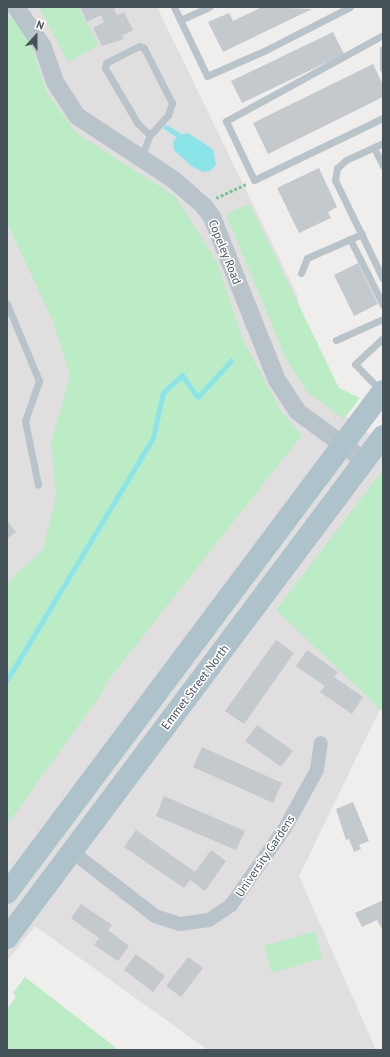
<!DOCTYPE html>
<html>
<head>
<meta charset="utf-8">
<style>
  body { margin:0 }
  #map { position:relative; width:390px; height:1057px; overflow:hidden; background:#f0eded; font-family:"PT Sans",sans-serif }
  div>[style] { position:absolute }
  .education>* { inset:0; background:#e1dedf }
  .green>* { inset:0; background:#bcecc6 }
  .water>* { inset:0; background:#8be5e8 }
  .stream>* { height:4.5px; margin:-2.25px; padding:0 2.25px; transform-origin:2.25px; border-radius:2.25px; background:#8be5e8 }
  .building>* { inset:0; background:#c4c9cd }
  .path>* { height:2.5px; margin-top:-1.25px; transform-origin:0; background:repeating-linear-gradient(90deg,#76c991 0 3px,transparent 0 5px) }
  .service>* { height:7px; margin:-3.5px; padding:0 3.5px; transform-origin:3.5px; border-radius:3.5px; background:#b9c4ca }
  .minor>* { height:14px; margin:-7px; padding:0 7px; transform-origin:7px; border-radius:7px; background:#b9c4ca }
  .tertiary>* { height:18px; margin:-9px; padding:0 9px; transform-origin:9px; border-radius:9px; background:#b9c4ca }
  .primary>* { height:22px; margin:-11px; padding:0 11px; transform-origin:11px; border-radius:11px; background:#adc2cb }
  span { translate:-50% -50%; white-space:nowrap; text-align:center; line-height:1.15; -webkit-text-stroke:3px #fff; paint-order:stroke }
  .street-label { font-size:12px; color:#46545a }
  .frame { position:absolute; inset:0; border:8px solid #46545a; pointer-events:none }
  .north { position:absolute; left:16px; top:16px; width:40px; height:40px; -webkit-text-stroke:3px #fff; paint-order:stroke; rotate:21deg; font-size:11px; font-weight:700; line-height:16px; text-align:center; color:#46545a }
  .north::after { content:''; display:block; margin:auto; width:14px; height:18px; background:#46545a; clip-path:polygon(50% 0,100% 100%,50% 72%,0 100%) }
</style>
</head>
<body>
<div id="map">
  <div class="education">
    <i style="clip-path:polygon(7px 7px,157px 7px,297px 295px,311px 365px,328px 402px,383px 445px,383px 703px,299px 876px,376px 1050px,208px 1050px,35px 926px,7px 961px)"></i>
  </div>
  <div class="green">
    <i style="clip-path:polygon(39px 7px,78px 7px,99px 45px,68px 62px)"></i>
    <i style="clip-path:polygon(7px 13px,29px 37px,46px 91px,76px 133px,175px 196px,217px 262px,243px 340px,281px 411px,302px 435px,110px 678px,99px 697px,7px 825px,7px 583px,43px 549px,56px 497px,51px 443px,70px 375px,52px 319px,7px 223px)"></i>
    <i style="clip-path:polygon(250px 204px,339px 388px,360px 398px,344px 419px,307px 392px,285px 357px,226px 214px)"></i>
    <i style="clip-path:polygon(383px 470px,383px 712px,276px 610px)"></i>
    <i style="clip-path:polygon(315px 931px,322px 958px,272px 973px,264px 946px)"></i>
    <i style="clip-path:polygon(25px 977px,119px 1050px,7px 1050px,7px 1010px,16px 996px,13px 993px)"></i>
  </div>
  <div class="water">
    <i style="clip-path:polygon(188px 133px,213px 149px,216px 165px,210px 171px,203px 172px,191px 166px,174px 150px,173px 141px,179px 135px)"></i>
  </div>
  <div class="stream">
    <i style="left:166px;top:127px;width:15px;rotate:32deg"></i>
    <i style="left:7px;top:680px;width:283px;rotate:-58.9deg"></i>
    <i style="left:153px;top:438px;width:46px;rotate:-77.5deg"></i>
    <i style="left:163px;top:393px;width:26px;rotate:-43deg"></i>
    <i style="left:182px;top:375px;width:27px;rotate:54deg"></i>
    <i style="left:198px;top:397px;width:49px;rotate:-47.5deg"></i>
  </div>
  <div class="building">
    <i style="clip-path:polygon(80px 7px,117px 7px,114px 9px,117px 15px,124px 12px,133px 30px,122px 36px,124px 39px,102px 46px,93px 28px,104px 22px,101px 15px,87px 22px)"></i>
    <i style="clip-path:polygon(262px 7px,312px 9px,223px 52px,208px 22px,229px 13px,233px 21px)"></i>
    <i style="clip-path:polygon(333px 32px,344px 54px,242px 103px,231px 81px)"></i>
    <i style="clip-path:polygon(373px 64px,383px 85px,383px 97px,268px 154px,253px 123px)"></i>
    <i style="clip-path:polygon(319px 168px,337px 207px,328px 212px,331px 218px,299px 233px,277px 188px)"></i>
    <i style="clip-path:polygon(358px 263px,378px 304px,354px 316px,334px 275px)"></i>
    <i style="clip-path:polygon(7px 521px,16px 532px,7px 539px)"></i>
    <i style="clip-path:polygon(276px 640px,294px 653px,244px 724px,225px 711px)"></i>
    <i style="clip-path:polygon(307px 650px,338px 672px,334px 677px,363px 697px,352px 714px,320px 692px,325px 686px,296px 666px)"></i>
    <i style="clip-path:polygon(257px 725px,293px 751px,281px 767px,245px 741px)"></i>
    <i style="clip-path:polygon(202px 747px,282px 783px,273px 803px,193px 767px)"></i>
    <i style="clip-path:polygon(164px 796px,245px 831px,236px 850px,156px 816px)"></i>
    <i style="clip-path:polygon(353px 802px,369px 841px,359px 845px,361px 849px,354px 852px,349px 839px,346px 840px,336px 809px)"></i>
    <i style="clip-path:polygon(136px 830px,195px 872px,211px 850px,226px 861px,205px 891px,190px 880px,184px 888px,124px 847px)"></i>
    <i style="clip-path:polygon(383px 900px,383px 931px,377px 920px,362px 927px,355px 913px)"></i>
    <i style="clip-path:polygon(81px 904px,112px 925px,108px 930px,129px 946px,118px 961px,94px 945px,99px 938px,71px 918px)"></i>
    <i style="clip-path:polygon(136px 954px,165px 976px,153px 992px,124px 970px)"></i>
    <i style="clip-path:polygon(188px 957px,203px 968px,181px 997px,166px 986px)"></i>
  </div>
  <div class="path">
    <i style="left:216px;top:198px;width:33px;rotate:-25deg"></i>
  </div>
  <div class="service">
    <i style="left:174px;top:7px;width:76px;rotate:64.4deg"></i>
    <i style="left:207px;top:76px;width:64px;rotate:-23.8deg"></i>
    <i style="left:266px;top:50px;width:94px;rotate:-27.1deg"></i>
    <i style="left:180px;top:20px;width:32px;rotate:-24deg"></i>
    <i style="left:383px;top:35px;width:179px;rotate:151.3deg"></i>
    <i style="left:226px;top:121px;width:65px;rotate:64.6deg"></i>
    <i style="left:254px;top:180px;width:143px;rotate:-25.7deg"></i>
    <i style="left:383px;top:49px;width:19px;rotate:90deg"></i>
    <i style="left:383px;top:143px;width:41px;rotate:155.3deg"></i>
    <i style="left:346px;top:160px;width:12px;rotate:138deg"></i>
    <i style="left:337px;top:168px;width:12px;rotate:99deg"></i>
    <i style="left:335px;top:180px;width:110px;rotate:64.1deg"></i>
    <i style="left:374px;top:148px;width:20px;rotate:63deg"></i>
    <i style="left:141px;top:157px;width:24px;rotate:-68deg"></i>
    <i style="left:150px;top:135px;width:27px;rotate:-48deg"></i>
    <i style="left:168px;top:115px;width:13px;rotate:-72deg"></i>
    <i style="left:172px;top:103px;width:62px;rotate:-117deg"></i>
    <i style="left:144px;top:48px;width:5px;rotate:-158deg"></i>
    <i style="left:139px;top:46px;width:37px;rotate:153deg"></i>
    <i style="left:106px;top:63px;width:5px;rotate:101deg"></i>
    <i style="left:105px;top:68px;width:65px;rotate:59.5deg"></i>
    <i style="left:138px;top:124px;width:16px;rotate:43deg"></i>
    <i style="left:350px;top:239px;width:74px;rotate:63.4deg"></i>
    <i style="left:301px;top:273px;width:16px;rotate:-68deg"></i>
    <i style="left:307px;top:258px;width:60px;rotate:-23.6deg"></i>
    <i style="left:7px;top:304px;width:83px;rotate:67.4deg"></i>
    <i style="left:39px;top:381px;width:42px;rotate:109.3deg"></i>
    <i style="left:25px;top:421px;width:65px;rotate:78.5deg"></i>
    <i style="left:336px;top:340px;width:51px;rotate:-24.1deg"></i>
    <i style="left:381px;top:391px;width:37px;rotate:-134deg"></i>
    <i style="left:355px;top:364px;width:38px;rotate:-43deg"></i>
  </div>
  <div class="minor">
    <i style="left:71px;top:851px;width:106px;rotate:37.7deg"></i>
    <i style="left:155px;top:916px;width:26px;rotate:18deg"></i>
    <i style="left:180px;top:924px;width:29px;rotate:-8deg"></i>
    <i style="left:209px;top:920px;width:27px;rotate:-34deg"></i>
    <i style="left:231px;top:905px;width:94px;rotate:-55deg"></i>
    <i style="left:285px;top:828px;width:66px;rotate:-61.1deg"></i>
    <i style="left:317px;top:770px;width:27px;rotate:-82deg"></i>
  </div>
  <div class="tertiary">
    <i style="left:16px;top:7px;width:48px;rotate:56deg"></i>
    <i style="left:43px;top:47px;width:37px;rotate:71deg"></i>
    <i style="left:55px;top:82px;width:40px;rotate:57.1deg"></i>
    <i style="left:77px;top:116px;width:116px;rotate:33.4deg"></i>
    <i style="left:174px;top:180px;width:38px;rotate:41deg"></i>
    <i style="left:203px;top:205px;width:15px;rotate:53deg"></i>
    <i style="left:212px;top:217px;width:175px;rotate:68.3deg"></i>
    <i style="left:277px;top:380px;width:38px;rotate:57deg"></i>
    <i style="left:298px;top:412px;width:83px;rotate:36.2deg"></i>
  </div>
  <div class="primary">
    <i style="left:7px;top:893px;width:627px;rotate:-53.17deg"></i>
    <i style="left:7px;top:938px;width:627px;rotate:-53.17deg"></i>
  </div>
  <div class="street-label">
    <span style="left:225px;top:252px;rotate:68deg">Copeley Road</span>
    <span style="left:195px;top:687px;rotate:-53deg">Emmet Street North</span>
    <span style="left:265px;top:856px;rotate:-56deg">University Gardens</span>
  </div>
  <div class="frame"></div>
  <div class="north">N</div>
</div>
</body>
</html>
